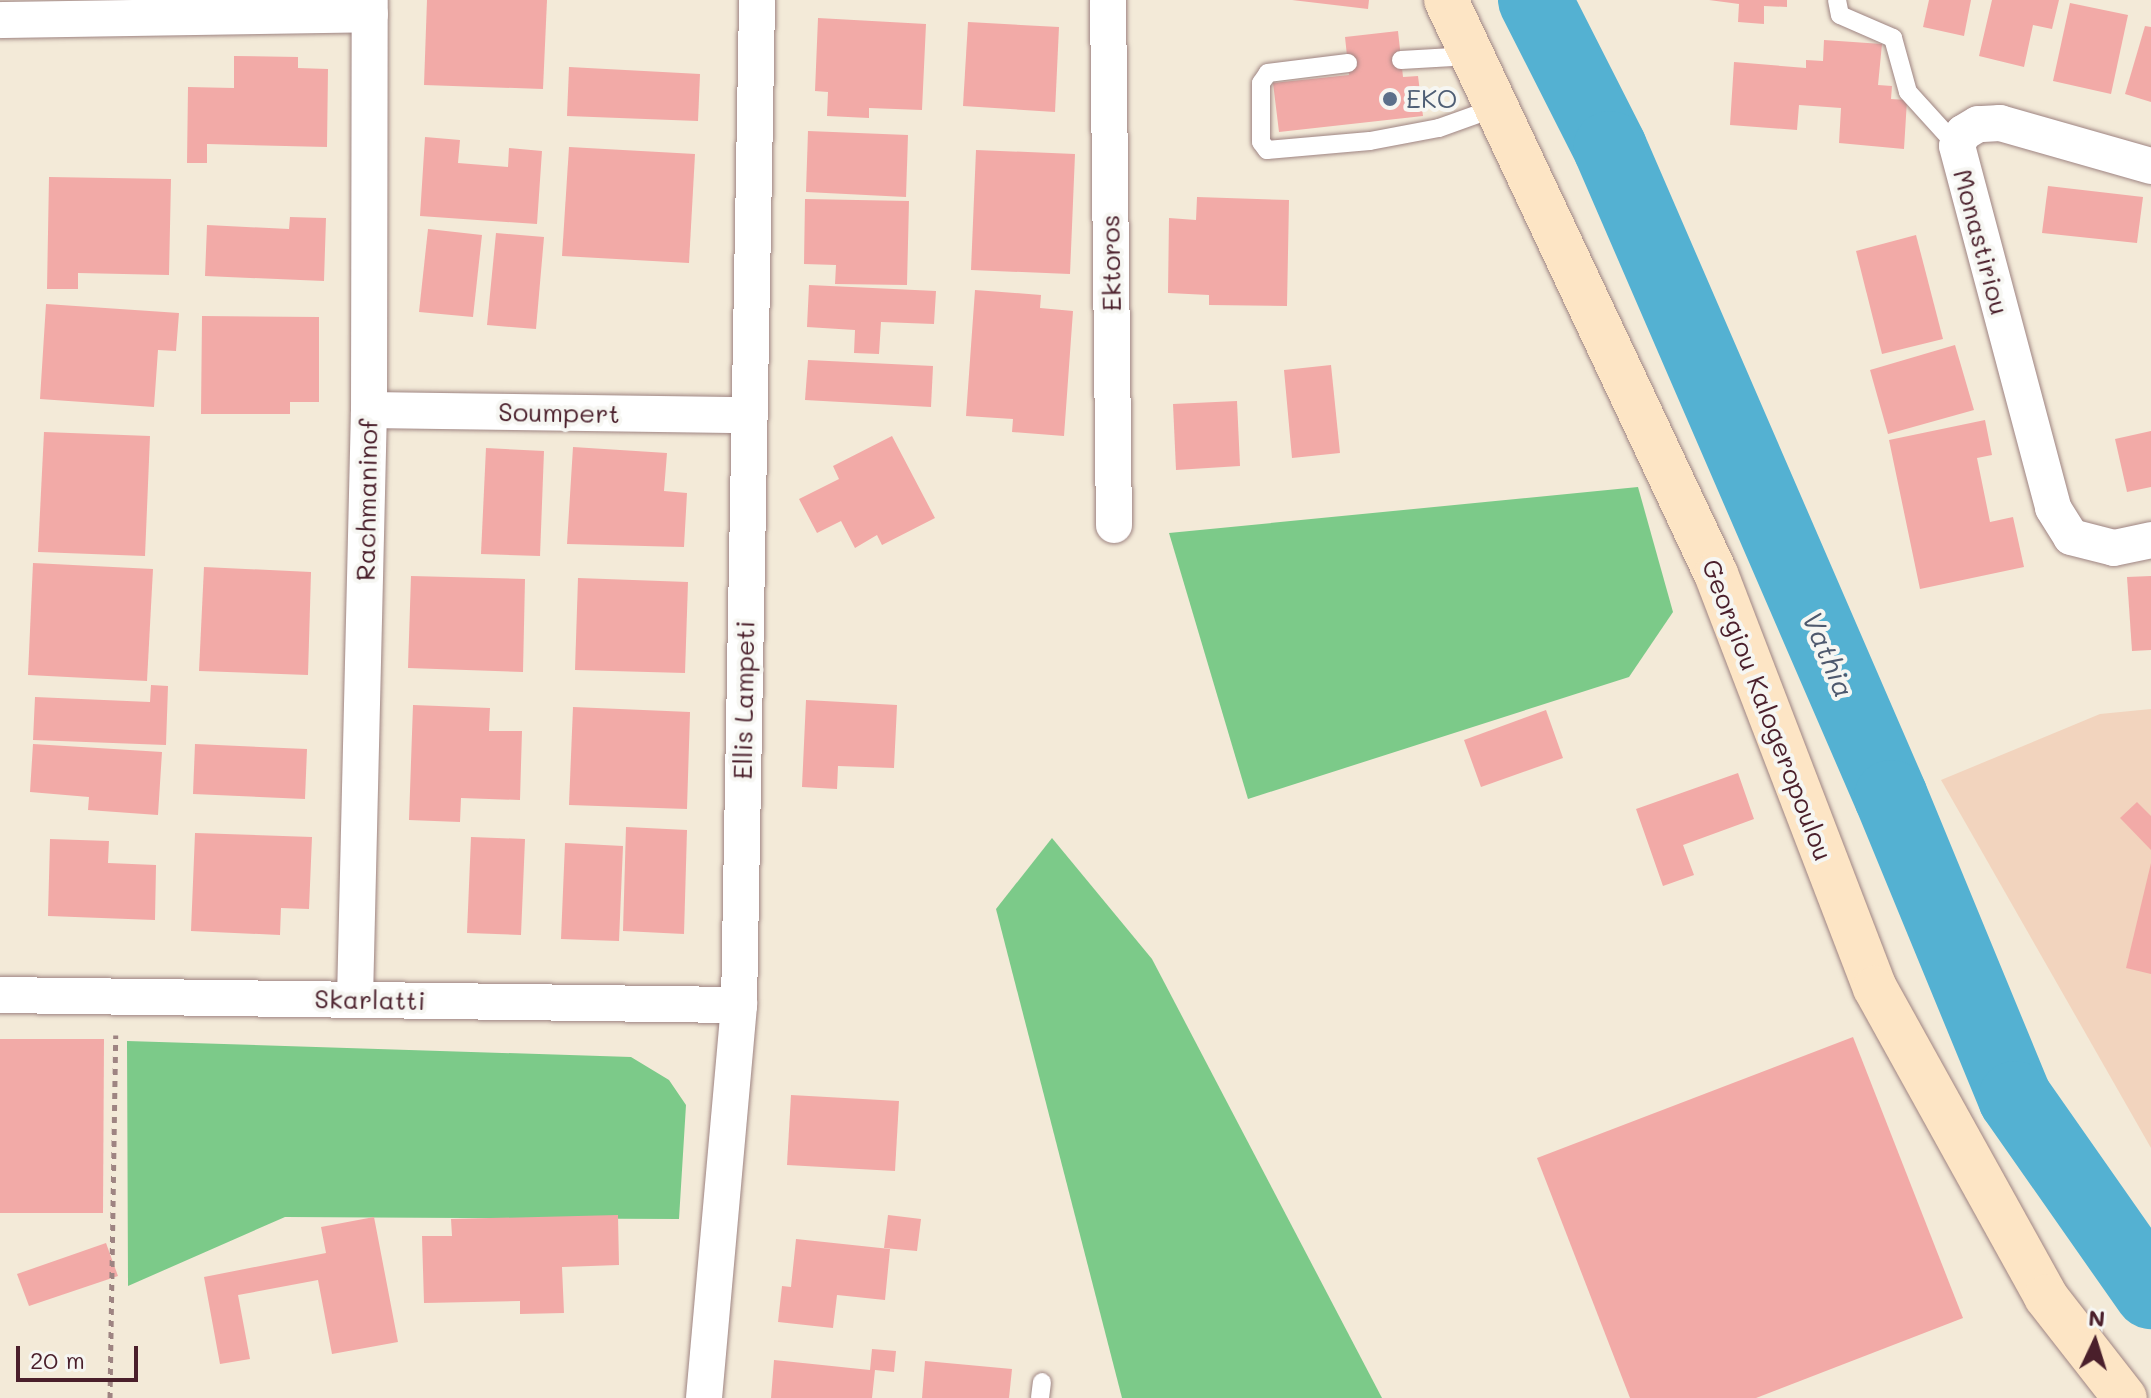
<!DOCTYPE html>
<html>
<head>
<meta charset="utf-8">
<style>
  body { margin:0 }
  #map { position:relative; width:2151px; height:1398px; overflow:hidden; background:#f3ead8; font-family:Mali,sans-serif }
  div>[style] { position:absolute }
  .built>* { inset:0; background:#f2d4be }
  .green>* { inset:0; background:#7cca89 }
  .river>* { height:74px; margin:-37px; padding:0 37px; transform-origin:37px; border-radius:37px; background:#54b1d2 }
  .building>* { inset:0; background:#f2aaa7 }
  .path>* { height:5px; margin-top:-2.5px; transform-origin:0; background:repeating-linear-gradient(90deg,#9e8482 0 6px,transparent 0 12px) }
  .roads { filter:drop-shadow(0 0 2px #9e8482) drop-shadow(0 0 2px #9e8482) }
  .lane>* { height:18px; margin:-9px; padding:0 9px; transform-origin:9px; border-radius:9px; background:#fff }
  .street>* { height:36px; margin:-18px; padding:0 18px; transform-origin:18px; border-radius:18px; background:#fff }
  .secondary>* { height:44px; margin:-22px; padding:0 22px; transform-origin:22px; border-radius:22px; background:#fde5c5 }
  .dots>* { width:22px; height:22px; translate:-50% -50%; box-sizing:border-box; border:4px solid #f6f6f2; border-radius:50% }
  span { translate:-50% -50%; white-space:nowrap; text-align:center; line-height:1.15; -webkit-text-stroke:8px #f6f6f2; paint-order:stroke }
  .service-label { font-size:26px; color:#4e5e75 }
  .left { translate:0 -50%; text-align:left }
  .street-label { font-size:26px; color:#4a1f2b }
  .water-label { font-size:28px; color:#4e596e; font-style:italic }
  .north { position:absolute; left:2055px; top:1302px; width:80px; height:80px; -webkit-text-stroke:6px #f6f6f2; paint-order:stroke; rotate:4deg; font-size:22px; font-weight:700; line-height:32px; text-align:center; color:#4a1f2b }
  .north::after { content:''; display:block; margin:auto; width:28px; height:36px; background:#4a1f2b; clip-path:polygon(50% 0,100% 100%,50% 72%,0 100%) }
  .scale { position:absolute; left:16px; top:1346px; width:122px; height:36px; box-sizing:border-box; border:4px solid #4a1f2b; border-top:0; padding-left:10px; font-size:24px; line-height:28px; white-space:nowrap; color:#4a1f2b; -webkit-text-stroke:6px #f6f6f2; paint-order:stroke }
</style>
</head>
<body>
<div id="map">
  <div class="built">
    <i style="clip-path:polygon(2151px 709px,2151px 1148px,1941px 780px,2100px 714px)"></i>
  </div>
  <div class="green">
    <i style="clip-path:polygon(1638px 487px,1673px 612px,1629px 677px,1248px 799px,1169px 533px)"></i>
    <i style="clip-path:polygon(1052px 838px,1152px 959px,1382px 1398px,1122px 1398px,996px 909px)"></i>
    <i style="clip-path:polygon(127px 1041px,631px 1057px,669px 1080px,686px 1105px,679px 1219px,285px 1217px,128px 1286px)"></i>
  </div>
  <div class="river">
    <i style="left:1535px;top:0;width:166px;rotate:63.1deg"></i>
    <i style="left:1610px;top:148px;width:707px;rotate:66.59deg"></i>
    <i style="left:1891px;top:797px;width:326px;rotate:67.6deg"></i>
    <i style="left:2015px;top:1098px;width:237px;rotate:55deg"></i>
  </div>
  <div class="building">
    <i style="clip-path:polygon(427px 0,547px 0,543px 89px,424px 85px)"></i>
    <i style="clip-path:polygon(1292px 0,1369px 0,1368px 9px)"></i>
    <i style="clip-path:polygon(1709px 0,1787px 0,1787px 7px,1764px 6px,1764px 24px,1738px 22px,1739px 4px)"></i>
    <i style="clip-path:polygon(1929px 0,1971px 0,1964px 36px,1923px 27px)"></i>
    <i style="clip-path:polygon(1992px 0,2059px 0,2052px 29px,2033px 25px,2024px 67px,1979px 56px)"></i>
    <i style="clip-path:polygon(2070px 3px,2128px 15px,2111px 94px,2053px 81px)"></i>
    <i style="clip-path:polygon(818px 18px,926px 24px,922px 110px,869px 108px,869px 118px,827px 116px,828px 92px,815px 91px)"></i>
    <i style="clip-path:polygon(968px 22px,1059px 27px,1055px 112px,963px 106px)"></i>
    <i style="clip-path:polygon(2145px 26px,2151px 27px,2151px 102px,2125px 94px)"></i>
    <i style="clip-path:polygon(1398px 31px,1403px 77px,1418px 76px,1423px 116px,1279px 132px,1273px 83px,1349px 75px,1345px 37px)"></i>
    <i style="clip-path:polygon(1824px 40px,1882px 44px,1878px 85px,1892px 86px,1891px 99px,1907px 100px,1904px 149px,1839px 143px,1841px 108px,1799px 105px,1797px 130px,1730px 125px,1734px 62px,1806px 68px,1806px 60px,1823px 61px)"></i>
    <i style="clip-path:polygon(234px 56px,298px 57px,298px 68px,328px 69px,327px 147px,207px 144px,207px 163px,187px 163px,188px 87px,234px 88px)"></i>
    <i style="clip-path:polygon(569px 67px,700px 74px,698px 121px,567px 116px)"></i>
    <i style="clip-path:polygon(808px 131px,908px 135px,906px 197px,806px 192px)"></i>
    <i style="clip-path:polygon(425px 137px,460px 140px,458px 163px,508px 167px,509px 148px,542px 151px,537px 224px,420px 216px)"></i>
    <i style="clip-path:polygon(569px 147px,695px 154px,689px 263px,562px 256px)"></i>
    <i style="clip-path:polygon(976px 150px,1075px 154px,1070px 274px,971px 270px)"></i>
    <i style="clip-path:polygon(49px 177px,171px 179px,169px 275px,78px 273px,78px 289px,47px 289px)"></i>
    <i style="clip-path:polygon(2048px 186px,2143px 197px,2137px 243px,2042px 233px)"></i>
    <i style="clip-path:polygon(1197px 197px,1289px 200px,1287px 306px,1209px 305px,1209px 295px,1168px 293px,1169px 218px,1196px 220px)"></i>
    <i style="clip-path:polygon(805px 199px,909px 201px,907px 285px,835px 284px,836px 265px,804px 264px)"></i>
    <i style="clip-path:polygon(290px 217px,326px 218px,324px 281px,205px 276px,207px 225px,289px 229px)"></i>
    <i style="clip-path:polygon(428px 229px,482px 235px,473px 317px,419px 312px)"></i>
    <i style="clip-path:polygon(496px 233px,544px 237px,536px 329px,487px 325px)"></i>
    <i style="clip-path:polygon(1916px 235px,1943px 339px,1882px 354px,1856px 251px)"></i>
    <i style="clip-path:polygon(809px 285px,936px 291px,934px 324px,881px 322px,879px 354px,854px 353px,855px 330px,807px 327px)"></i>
    <i style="clip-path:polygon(975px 290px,1041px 295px,1040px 308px,1073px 311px,1064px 436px,1012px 432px,1013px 419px,966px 416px)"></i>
    <i style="clip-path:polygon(46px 304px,179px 313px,176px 351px,158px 350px,154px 407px,40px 399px)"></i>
    <i style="clip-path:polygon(202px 316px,319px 317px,319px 402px,290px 402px,290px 414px,201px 414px)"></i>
    <i style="clip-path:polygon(1955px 345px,1974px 410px,1888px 434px,1870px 370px)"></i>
    <i style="clip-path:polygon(808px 360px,933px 366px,931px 407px,805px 400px)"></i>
    <i style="clip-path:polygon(1331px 365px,1340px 453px,1292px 458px,1284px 370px)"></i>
    <i style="clip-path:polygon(1237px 401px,1240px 466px,1176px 470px,1173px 404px)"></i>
    <i style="clip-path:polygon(1985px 420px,1992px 455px,1977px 458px,1990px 522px,2013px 517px,2024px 567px,1920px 589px,1889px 440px)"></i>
    <i style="clip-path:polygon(2151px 431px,2151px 487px,2127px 492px,2115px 439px)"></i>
    <i style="clip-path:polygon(44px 432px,150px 436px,145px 556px,38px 552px)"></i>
    <i style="clip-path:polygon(892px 436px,935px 518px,882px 545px,877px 535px,855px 548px,841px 521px,817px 533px,799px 499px,839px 479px,833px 466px)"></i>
    <i style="clip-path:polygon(573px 447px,667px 453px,664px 491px,687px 493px,684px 547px,567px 544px)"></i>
    <i style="clip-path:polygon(486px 448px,544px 451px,540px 556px,481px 554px)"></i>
    <i style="clip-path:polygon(33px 563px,153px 569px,147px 681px,28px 675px)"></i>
    <i style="clip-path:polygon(204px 567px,311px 572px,308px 675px,199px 671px)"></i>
    <i style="clip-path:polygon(411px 576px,525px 579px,523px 672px,408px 668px)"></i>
    <i style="clip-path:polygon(2151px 576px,2151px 650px,2132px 651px,2127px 577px)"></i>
    <i style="clip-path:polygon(578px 578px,688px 582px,685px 673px,575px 670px)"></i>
    <i style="clip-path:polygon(151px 685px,168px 686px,166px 745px,33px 740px,35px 697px,150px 702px)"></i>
    <i style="clip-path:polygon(806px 700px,897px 705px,894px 768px,838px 766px,837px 789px,802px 787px)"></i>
    <i style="clip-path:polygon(413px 705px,490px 708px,489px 731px,522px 731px,520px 800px,461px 798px,460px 822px,409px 820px)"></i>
    <i style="clip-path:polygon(573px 707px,690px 712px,687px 809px,569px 805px)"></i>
    <i style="clip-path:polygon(1546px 710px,1563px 758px,1481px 787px,1464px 740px)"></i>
    <i style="clip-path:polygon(33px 744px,162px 752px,158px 815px,88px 810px,89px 797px,30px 792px)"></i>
    <i style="clip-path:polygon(195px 744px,307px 749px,305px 799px,193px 794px)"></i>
    <i style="clip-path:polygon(1738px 773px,1754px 819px,1683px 845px,1694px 875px,1663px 886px,1636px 809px)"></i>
    <i style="clip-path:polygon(2137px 802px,2151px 816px,2151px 850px,2120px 818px)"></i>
    <i style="clip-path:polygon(626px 827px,687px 830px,684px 934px,623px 931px)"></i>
    <i style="clip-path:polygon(195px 833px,312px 837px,309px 909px,281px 908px,280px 935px,191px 931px)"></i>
    <i style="clip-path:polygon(471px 837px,525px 839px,521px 935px,467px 933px)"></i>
    <i style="clip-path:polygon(50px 839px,109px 841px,108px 863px,156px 865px,155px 920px,48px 916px)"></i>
    <i style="clip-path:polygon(565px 843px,623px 846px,619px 941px,561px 939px)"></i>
    <i style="clip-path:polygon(2151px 863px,2151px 974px,2126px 968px)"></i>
    <i style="clip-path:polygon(1853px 1037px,1963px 1318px,1756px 1398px,1630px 1398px,1537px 1158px)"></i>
    <i style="clip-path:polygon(0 1039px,104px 1039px,103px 1213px,0 1213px)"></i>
    <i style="clip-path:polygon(791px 1095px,899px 1101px,895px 1171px,787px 1165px)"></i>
    <i style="clip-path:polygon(618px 1215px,619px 1265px,562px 1267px,564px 1313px,520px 1314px,520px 1301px,424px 1303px,422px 1236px,452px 1236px,451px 1219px)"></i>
    <i style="clip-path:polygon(888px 1215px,921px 1219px,917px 1251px,884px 1248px)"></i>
    <i style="clip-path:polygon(374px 1217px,398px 1342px,332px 1354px,318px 1280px,238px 1295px,250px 1359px,220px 1364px,204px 1277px,326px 1253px,321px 1227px)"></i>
    <i style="clip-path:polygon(796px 1239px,890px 1249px,885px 1300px,837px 1295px,833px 1328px,778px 1322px,782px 1286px,791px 1287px)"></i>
    <i style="clip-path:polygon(106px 1243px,118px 1276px,29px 1306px,17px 1274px)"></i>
    <i style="clip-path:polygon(872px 1349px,896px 1351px,894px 1372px,875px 1370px,872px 1398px,771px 1398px,774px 1360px,870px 1370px)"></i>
    <i style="clip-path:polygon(925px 1361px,1012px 1369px,1009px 1398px,922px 1398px)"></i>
  </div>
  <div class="path">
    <i style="left:110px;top:1398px;width:363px;rotate:-89.1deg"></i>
  </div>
  <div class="roads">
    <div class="lane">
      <i style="left:1837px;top:0;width:15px;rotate:79deg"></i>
      <i style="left:1840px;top:15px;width:58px;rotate:23.5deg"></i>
      <i style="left:1893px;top:38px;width:56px;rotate:74.5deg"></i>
      <i style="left:1908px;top:92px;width:73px;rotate:47.8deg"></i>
      <i style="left:1401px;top:60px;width:69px;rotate:-3.3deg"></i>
      <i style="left:1348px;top:63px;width:81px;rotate:172.9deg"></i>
      <i style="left:1268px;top:73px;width:12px;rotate:125deg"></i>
      <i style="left:1261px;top:83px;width:59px;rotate:90deg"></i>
      <i style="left:1261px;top:142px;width:10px;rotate:53deg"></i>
      <i style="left:1267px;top:150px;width:103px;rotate:-5deg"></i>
      <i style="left:1370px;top:141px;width:70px;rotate:-10.7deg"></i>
      <i style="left:1439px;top:128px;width:59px;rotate:-19.7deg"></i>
      <i style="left:1040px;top:1398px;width:16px;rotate:-83deg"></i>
    </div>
    <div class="street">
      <i style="left:1108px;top:0;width:525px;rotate:89.35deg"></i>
      <i style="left:0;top:20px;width:370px;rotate:-0.9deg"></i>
      <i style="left:2151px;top:166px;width:157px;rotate:-164.1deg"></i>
      <i style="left:2000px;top:123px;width:22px;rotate:177deg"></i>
      <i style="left:1978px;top:124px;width:17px;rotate:149deg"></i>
      <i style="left:1963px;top:133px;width:14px;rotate:115deg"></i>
      <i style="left:1957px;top:146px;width:375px;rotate:75.1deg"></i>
      <i style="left:2053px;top:508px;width:34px;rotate:58deg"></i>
      <i style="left:2071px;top:537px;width:44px;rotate:14.3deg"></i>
      <i style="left:2114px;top:548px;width:38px;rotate:-12deg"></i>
      <i style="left:369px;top:410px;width:380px;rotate:0.8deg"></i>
      <i style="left:0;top:995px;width:739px;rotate:0.78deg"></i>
      <i style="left:355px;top:999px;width:589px;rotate:-88.64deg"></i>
      <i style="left:369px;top:410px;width:410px;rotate:-89.9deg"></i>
      <i style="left:704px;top:1398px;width:395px;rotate:-84.9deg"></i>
      <i style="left:739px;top:1005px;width:1005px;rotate:-88.97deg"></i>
    </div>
    <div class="secondary">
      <i style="left:1446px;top:0;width:634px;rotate:64.81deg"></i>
      <i style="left:1716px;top:574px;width:443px;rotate:69deg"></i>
      <i style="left:1875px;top:988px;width:353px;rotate:61deg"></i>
      <i style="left:2046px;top:1297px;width:128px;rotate:52deg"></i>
    </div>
  </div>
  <div class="dots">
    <i style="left:1390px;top:99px;background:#5c6f8a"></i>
  </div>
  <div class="service-label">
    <span class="left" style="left:1406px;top:99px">EKO</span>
  </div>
  <div class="street-label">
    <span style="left:1981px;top:242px;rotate:75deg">Monastiriou</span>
    <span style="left:1111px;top:263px;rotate:-91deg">Ektoros</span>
    <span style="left:559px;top:413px;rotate:1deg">Soumpert</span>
    <span style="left:367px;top:500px;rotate:-89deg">Rachmaninof</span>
    <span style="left:744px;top:700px;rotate:-89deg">Ellis Lampeti</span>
    <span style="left:1767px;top:710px;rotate:69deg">Georgiou Kalogeropoulou</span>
    <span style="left:370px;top:1000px;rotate:1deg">Skarlatti</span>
  </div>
  <div class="water-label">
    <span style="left:1829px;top:654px;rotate:67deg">Vathia</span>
  </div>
  <div class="north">N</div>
  <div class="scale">20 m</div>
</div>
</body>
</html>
